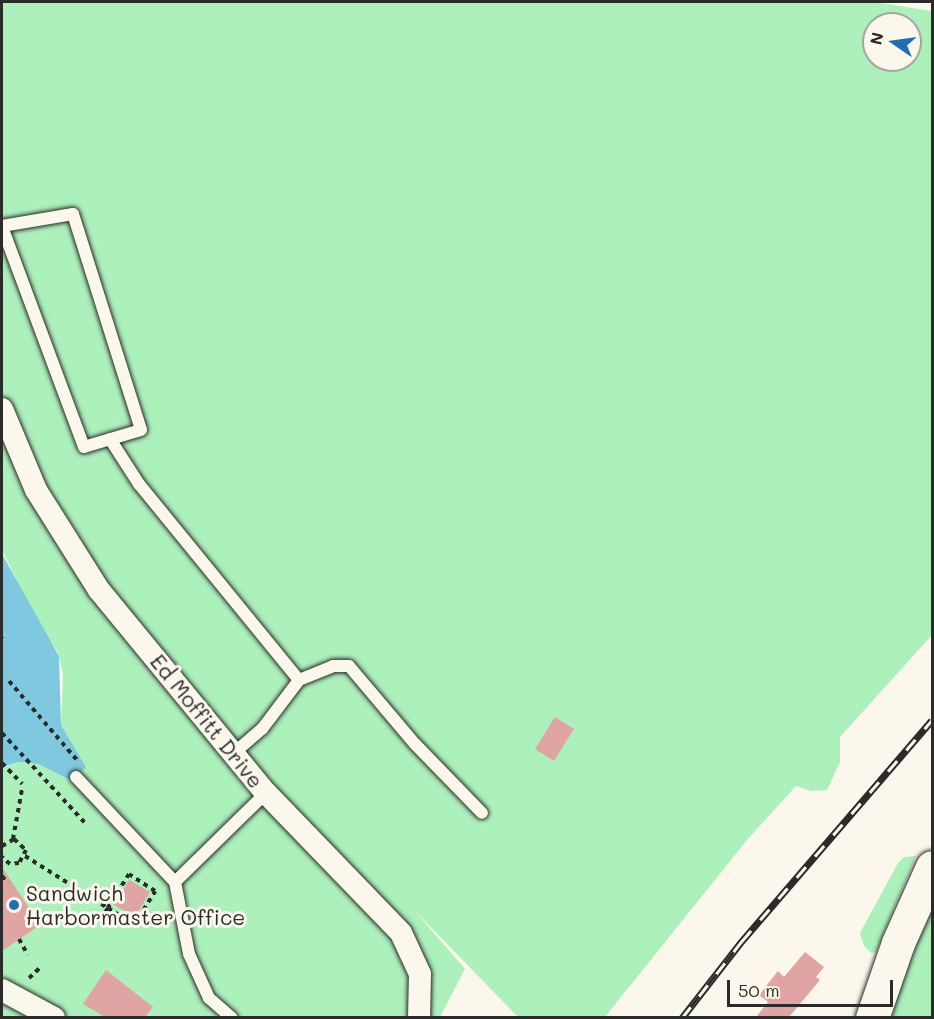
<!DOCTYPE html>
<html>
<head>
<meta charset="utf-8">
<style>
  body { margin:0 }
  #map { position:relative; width:934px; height:1019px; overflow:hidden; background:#fbf7ec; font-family:Mali,sans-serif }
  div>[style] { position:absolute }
  .green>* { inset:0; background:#acf0bb }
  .water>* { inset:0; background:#7ec9df }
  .building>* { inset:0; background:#e0a5a3 }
  .path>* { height:4px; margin-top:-2px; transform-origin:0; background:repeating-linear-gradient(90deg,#2b2b2b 0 4.5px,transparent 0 9px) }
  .roads { filter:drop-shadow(0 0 2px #2b2b2b) drop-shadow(0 0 2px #2b2b2b) }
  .lane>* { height:12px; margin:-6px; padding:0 6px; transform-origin:6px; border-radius:6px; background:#fbf7ec }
  .street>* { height:22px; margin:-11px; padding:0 11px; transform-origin:11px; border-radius:11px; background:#fbf7ec }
  .secondary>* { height:33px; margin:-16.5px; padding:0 16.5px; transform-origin:16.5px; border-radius:16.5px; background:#fbf7ec }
  .rail>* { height:7px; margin-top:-3.5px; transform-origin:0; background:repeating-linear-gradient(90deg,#fbf7ec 0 14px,#2b2b2b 0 28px); box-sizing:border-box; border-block:2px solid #2b2b2b }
  .dots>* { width:16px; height:16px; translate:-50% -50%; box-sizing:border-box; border:3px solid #fbf7ec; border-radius:50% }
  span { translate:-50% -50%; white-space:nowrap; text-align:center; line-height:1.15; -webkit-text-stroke:6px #fbf7ec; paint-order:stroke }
  .street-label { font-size:21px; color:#2b2b2b }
  .poi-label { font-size:21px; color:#2b2b2b }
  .left { translate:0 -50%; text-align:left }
  .frame { position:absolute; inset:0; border:3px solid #2b2b2b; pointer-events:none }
  .north { position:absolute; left:862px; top:12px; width:60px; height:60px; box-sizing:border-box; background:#fbf7ec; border:2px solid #a8a59f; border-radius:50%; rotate:283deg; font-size:16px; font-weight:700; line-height:24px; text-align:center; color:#2b2b2b }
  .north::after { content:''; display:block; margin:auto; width:21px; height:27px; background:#1f6fb2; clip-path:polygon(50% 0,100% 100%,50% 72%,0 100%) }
  .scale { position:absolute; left:727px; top:980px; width:166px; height:27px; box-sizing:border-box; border:3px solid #2b2b2b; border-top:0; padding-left:8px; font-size:18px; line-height:21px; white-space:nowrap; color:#2b2b2b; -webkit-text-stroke:4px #fbf7ec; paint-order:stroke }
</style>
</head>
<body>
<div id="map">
  <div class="green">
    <i style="clip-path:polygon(evenodd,2px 2px,874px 2px,932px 11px,932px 635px,840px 737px,840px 762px,827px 790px,811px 791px,796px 786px,747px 840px,605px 1017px,518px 1017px,414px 910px,465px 969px,440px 1017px,2px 1017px,2px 767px,18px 762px,38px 764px,72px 781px,86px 767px,61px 725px,63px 675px,58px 652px,36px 620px,2px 550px,2px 2px,874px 24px,910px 24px,910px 60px,874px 60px,874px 24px)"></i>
    <i style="clip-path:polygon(916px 856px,876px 952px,871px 953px,864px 946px,860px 933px,898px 863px,904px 857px)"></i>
    <i style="clip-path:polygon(932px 895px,932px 1017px,887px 1018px)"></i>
  </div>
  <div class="water">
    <i style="clip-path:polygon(2px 554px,59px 656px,61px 725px,86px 767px,72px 781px,38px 764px,18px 762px,2px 767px)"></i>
  </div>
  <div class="building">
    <i style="clip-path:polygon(555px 717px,574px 729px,554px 761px,535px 749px)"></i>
    <i style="clip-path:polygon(2px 867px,40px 925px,2px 951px)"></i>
    <i style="clip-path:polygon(129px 880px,150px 892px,135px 917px,114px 905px)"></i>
    <i style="clip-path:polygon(805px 952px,824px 967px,816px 977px,820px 980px,789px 1017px,756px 1017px,768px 1002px,759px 995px,778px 971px,784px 977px)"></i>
    <i style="clip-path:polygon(106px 970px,153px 1007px,145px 1017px,105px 1017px,83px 1004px)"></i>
  </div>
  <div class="path">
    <i style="left:2px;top:637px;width:1px;rotate:90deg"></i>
    <i style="left:9px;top:681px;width:104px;rotate:49.3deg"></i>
    <i style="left:2px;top:733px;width:124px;rotate:47.3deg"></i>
    <i style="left:2px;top:763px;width:29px;rotate:46deg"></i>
    <i style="left:13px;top:839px;width:51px;rotate:-79.8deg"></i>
    <i style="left:2px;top:846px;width:14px;rotate:-30deg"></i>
    <i style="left:14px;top:839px;width:16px;rotate:43deg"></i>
    <i style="left:26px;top:850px;width:15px;rotate:118deg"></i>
    <i style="left:19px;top:863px;width:9px;rotate:174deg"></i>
    <i style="left:10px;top:864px;width:11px;rotate:-139deg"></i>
    <i style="left:25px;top:856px;width:98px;rotate:32.1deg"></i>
    <i style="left:108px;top:908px;width:31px;rotate:33deg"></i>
    <i style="left:134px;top:925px;width:40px;rotate:-58deg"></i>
    <i style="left:155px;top:891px;width:31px;rotate:-147deg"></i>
    <i style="left:129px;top:874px;width:40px;rotate:122deg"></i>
    <i style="left:108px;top:908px;width:11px;rotate:124deg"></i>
    <i style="left:2px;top:876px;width:9px;rotate:54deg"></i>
    <i style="left:19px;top:939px;width:18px;rotate:61deg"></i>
    <i style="left:29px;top:978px;width:18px;rotate:-43deg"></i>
  </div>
  <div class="roads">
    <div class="lane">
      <i style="left:73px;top:214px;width:226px;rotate:72.5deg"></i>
      <i style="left:141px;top:430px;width:59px;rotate:163.4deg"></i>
      <i style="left:84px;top:447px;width:236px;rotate:-110.4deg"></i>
      <i style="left:2px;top:226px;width:72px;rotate:-9.6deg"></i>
      <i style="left:110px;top:439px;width:54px;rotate:57.2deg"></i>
      <i style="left:139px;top:484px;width:253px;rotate:50.8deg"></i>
      <i style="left:299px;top:680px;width:37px;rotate:-22deg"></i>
      <i style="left:333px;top:666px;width:16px"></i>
      <i style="left:349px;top:666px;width:102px;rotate:49.8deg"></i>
      <i style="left:415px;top:744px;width:96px;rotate:45.8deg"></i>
      <i style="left:234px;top:753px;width:37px;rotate:-41deg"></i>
      <i style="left:262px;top:729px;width:61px;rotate:-52.9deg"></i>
      <i style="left:76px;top:777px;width:144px;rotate:46.7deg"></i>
      <i style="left:175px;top:882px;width:73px;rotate:79deg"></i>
      <i style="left:189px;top:954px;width:48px;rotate:65.6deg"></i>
      <i style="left:209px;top:998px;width:30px;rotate:41deg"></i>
      <i style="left:175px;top:882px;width:127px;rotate:-44.4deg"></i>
    </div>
    <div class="street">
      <i style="left:2px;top:409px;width:88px;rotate:67.2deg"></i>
      <i style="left:36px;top:490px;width:118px;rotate:57.8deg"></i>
      <i style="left:99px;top:590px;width:263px;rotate:50.6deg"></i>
      <i style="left:266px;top:793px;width:194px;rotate:46deg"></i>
      <i style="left:401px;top:933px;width:45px;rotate:65.1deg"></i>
      <i style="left:420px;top:974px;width:44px;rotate:91.3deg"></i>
      <i style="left:2px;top:990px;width:59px;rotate:28.3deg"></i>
    </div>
    <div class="secondary">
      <i style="left:872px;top:1018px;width:79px;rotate:-70.9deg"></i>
      <i style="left:898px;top:943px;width:83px;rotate:-65.9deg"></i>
    </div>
  </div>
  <div class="rail">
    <i style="left:682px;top:1018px;width:98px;rotate:-52.1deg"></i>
    <i style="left:742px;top:941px;width:291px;rotate:-49.3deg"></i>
  </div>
  <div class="dots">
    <i style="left:14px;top:905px;background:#1f6fb2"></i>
  </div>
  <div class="street-label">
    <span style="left:207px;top:721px;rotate:51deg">Ed Moffitt Drive</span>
  </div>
  <div class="poi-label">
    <span class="left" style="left:26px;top:905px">Sandwich<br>Harbormaster Office</span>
  </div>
  <div class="frame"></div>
  <div class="north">N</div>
  <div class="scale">50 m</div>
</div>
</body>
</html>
